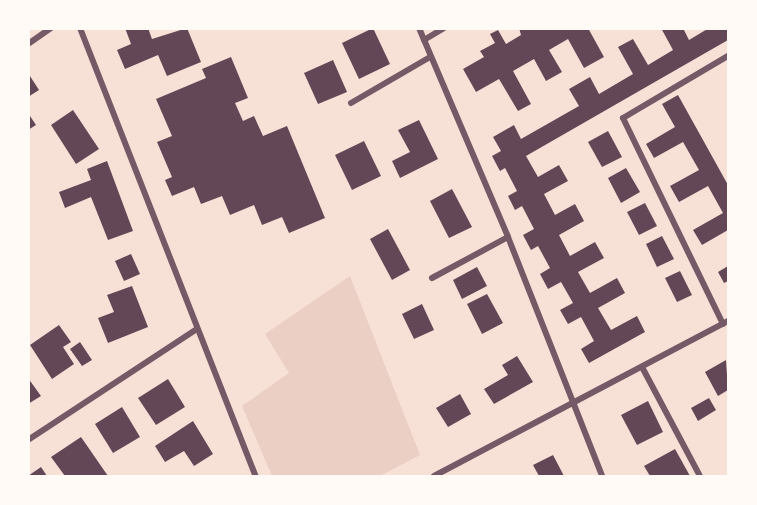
<!DOCTYPE html>
<html>
<head>
<meta charset="utf-8">
<style>
  body { margin:0 }
  #map { position:relative; width:757px; height:505px; overflow:hidden; background:#f7e1d7; font-family:"Alegreya Sans",sans-serif }
  div>[style] { position:absolute }
  .green>* { inset:0; background:#ebcfc5 }
  .building>* { inset:0; background:#644757 }
  .minor>* { height:6px; margin:-3px; padding:0 3px; transform-origin:3px; border-radius:3px; background:#755966 }
  span { translate:-50% -50%; white-space:nowrap; text-align:center; line-height:1.15; -webkit-text-stroke:4.5px #fffaf5; paint-order:stroke }
  .frame { position:absolute; inset:0; border:30px solid #fffaf5; pointer-events:none }
</style>
</head>
<body>
<div id="map">
  <div class="green">
    <i style="clip-path:polygon(350px 276px,420px 455px,380px 476px,272px 476px,242px 406px,289px 373px,265px 334px)"></i>
  </div>
  <div class="building">
    <i style="clip-path:polygon(125px 28px,148px 28px,152px 39px,187px 28px,201px 62px,167px 76px,158px 55px,125px 69px,117px 50px,131px 44px)"></i>
    <i style="clip-path:polygon(373px 28px,390px 64px,359px 79px,342px 43px)"></i>
    <i style="clip-path:polygon(519px 28px,588px 28px,604px 57px,584px 68px,568px 39px,549px 50px,562px 72px,546px 81px,534px 59px,513px 71px,531px 104px,518px 111px,499px 79px,476px 92px,463px 69px,484px 57px,480px 51px,495px 43px,490px 34px,498px 30px,506px 44px,521px 35px)"></i>
    <i style="clip-path:polygon(661px 28px,683px 28px,689px 40px,709px 28px,728px 28px,728px 40px,526px 156px,538px 177px,559px 165px,568px 181px,544px 194px,555px 215px,575px 204px,584px 221px,559px 235px,570px 256px,595px 242px,604px 258px,578px 272px,590px 293px,617px 278px,625px 293px,598px 308px,611px 330px,637px 316px,645px 332px,589px 363px,581px 349px,594px 341px,581px 317px,568px 324px,560px 310px,573px 303px,561px 282px,548px 289px,540px 274px,550px 268px,538px 246px,531px 250px,523px 235px,534px 229px,522px 206px,515px 210px,508px 196px,517px 191px,505px 168px,500px 171px,492px 156px,501px 151px,493px 137px,514px 125px,521px 139px,579px 106px,569px 89px,590px 77px,599px 94px,633px 74px,618px 47px,633px 39px,648px 65px,673px 50px)"></i>
    <i style="clip-path:polygon(231px 57px,248px 98px,235px 103px,243px 121px,254px 116px,263px 136px,287px 126px,325px 218px,289px 233px,282px 217px,262px 225px,254px 205px,230px 215px,222px 196px,201px 204px,194px 187px,172px 196px,165px 180px,172px 177px,157px 142px,172px 136px,156px 99px,206px 78px,202px 69px)"></i>
    <i style="clip-path:polygon(333px 60px,347px 92px,318px 104px,304px 73px)"></i>
    <i style="clip-path:polygon(28px 73px,39px 90px,28px 97px)"></i>
    <i style="clip-path:polygon(678px 95px,728px 185px,728px 230px,702px 245px,693px 230px,723px 213px,708px 186px,679px 202px,670px 186px,699px 170px,683px 142px,654px 158px,646px 144px,675px 127px,662px 104px)"></i>
    <i style="clip-path:polygon(73px 110px,99px 149px,76px 164px,51px 125px)"></i>
    <i style="clip-path:polygon(28px 113px,36px 125px,28px 130px)"></i>
    <i style="clip-path:polygon(419px 120px,438px 159px,400px 178px,392px 161px,410px 152px,398px 130px)"></i>
    <i style="clip-path:polygon(608px 131px,622px 157px,602px 167px,588px 142px)"></i>
    <i style="clip-path:polygon(364px 141px,381px 176px,352px 190px,335px 155px)"></i>
    <i style="clip-path:polygon(107px 161px,133px 231px,108px 240px,91px 197px,65px 208px,59px 192px,91px 180px,87px 169px)"></i>
    <i style="clip-path:polygon(626px 168px,640px 192px,621px 203px,608px 178px)"></i>
    <i style="clip-path:polygon(452px 189px,472px 227px,449px 238px,430px 201px)"></i>
    <i style="clip-path:polygon(645px 203px,657px 226px,639px 235px,627px 212px)"></i>
    <i style="clip-path:polygon(388px 229px,410px 270px,392px 280px,370px 239px)"></i>
    <i style="clip-path:polygon(662px 236px,674px 259px,657px 267px,646px 244px)"></i>
    <i style="clip-path:polygon(131px 254px,140px 274px,124px 281px,115px 261px)"></i>
    <i style="clip-path:polygon(728px 266px,728px 281px,724px 283px,718px 272px)"></i>
    <i style="clip-path:polygon(477px 267px,487px 286px,462px 299px,453px 280px)"></i>
    <i style="clip-path:polygon(680px 271px,692px 295px,677px 302px,665px 278px)"></i>
    <i style="clip-path:polygon(132px 286px,148px 327px,108px 343px,98px 318px,114px 312px,107px 295px)"></i>
    <i style="clip-path:polygon(487px 294px,503px 323px,482px 334px,467px 304px)"></i>
    <i style="clip-path:polygon(422px 304px,434px 330px,414px 339px,402px 314px)"></i>
    <i style="clip-path:polygon(59px 325px,71px 342px,63px 347px,74px 364px,52px 379px,30px 345px)"></i>
    <i style="clip-path:polygon(80px 342px,92px 360px,82px 366px,70px 349px)"></i>
    <i style="clip-path:polygon(517px 356px,533px 382px,494px 404px,484px 389px,508px 375px,502px 365px)"></i>
    <i style="clip-path:polygon(726px 360px,728px 390px,718px 396px,705px 372px)"></i>
    <i style="clip-path:polygon(28px 378px,41px 396px,28px 404px)"></i>
    <i style="clip-path:polygon(168px 379px,185px 407px,156px 425px,138px 398px)"></i>
    <i style="clip-path:polygon(460px 394px,471px 414px,448px 427px,436px 408px)"></i>
    <i style="clip-path:polygon(709px 398px,716px 410px,698px 421px,691px 408px)"></i>
    <i style="clip-path:polygon(648px 401px,663px 432px,637px 445px,621px 415px)"></i>
    <i style="clip-path:polygon(122px 407px,140px 437px,113px 453px,95px 424px)"></i>
    <i style="clip-path:polygon(193px 421px,213px 454px,194px 466px,184px 451px,165px 462px,155px 446px)"></i>
    <i style="clip-path:polygon(81px 437px,108px 476px,65px 476px,51px 457px)"></i>
    <i style="clip-path:polygon(675px 449px,690px 476px,650px 476px,644px 466px)"></i>
    <i style="clip-path:polygon(553px 455px,564px 476px,539px 476px,533px 465px)"></i>
    <i style="clip-path:polygon(41px 467px,47px 476px,28px 476px)"></i>
  </div>
  <div class="minor">
    <i style="left:80px;top:28px;width:481px;rotate:68.6deg"></i>
    <i style="left:419px;top:28px;width:227px;rotate:66.9deg"></i>
    <i style="left:508px;top:237px;width:257px;rotate:68.5deg"></i>
    <i style="left:424px;top:40px;width:23px;rotate:-31deg"></i>
    <i style="left:28px;top:44px;width:28px;rotate:-35deg"></i>
    <i style="left:351px;top:103px;width:91px;rotate:-30.2deg"></i>
    <i style="left:432px;top:278px;width:86px;rotate:-28.3deg"></i>
    <i style="left:723px;top:324px;width:229px;rotate:-115.9deg"></i>
    <i style="left:623px;top:118px;width:122px;rotate:-30.6deg"></i>
    <i style="left:642px;top:367px;width:123px;rotate:62deg"></i>
    <i style="left:28px;top:440px;width:202px;rotate:-33.3deg"></i>
    <i style="left:434px;top:476px;width:332px;rotate:-27.8deg"></i>
  </div>
  <div class="frame"></div>
</div>
</body>
</html>
